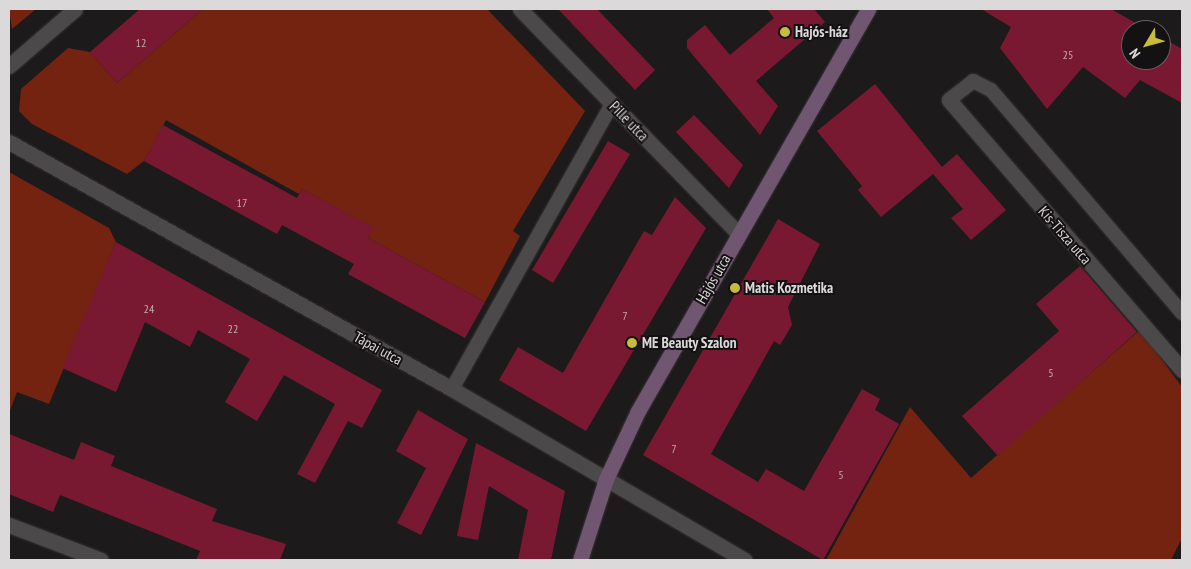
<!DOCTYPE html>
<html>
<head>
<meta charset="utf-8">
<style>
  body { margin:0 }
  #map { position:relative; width:1191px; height:569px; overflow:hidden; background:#1d1a1c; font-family:"PT Sans Narrow",sans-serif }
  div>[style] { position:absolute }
  .green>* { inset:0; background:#742310 }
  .building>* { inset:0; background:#791931 }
  .roads { filter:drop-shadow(0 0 1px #373435) drop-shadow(0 0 1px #373435) }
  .service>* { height:14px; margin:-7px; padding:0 7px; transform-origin:7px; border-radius:7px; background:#4c494a }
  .minor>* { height:15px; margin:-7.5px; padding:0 7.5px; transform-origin:7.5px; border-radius:7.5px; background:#4c494a }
  .secondary>* { height:15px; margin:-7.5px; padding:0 7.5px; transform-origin:7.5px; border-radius:7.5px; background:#715671 }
  .dots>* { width:14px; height:14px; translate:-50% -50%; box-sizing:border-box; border:2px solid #141113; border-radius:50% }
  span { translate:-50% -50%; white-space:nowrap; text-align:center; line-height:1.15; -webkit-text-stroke:4px #141113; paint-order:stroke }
  .number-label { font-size:12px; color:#c3a9b0 }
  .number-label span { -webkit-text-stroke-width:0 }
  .poi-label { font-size:15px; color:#dcd9da; font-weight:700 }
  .left { translate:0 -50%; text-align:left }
  .street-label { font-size:15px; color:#dcd9da }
  .frame { position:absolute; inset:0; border:10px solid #dcd9da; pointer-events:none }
  .north { position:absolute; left:1121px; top:20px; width:50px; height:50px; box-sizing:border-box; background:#141113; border:1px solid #646163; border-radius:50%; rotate:233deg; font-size:14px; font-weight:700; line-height:20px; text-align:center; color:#dcd9da }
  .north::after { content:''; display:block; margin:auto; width:18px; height:22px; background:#c7bb3b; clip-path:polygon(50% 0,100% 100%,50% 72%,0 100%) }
</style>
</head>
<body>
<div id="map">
  <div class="green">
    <i style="clip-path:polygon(9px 9px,36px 9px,12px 29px)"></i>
    <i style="clip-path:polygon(203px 9px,487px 9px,585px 111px,513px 231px,520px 236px,485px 302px,368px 238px,373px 228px,302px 189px,299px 194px,166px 120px,144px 161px,127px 174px,32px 124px,19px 111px,21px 89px,68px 48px,90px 52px,117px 83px)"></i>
    <i style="clip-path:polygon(9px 172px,109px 228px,116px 242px,49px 404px,17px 392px,9px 413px)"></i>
    <i style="clip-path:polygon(1140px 330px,1182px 387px,1182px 538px,1171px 560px,826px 560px,910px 407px,971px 478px)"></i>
  </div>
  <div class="building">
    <i style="clip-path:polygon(140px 9px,203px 9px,117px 83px,90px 52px)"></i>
    <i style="clip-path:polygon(558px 9px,597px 9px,655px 70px,635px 90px)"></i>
    <i style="clip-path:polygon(767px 9px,814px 9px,825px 22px,756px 81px,778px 106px,760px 135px,687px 48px,687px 40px,705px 25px,730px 55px,774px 18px)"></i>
    <i style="clip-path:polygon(981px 9px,1111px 9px,1148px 30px,1131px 30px,1131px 60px,1161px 60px,1161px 37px,1182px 49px,1182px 103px,1140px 80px,1125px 98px,1083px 67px,1047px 109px,1000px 48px,1011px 27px)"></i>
    <i style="clip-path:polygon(875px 84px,942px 167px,957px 154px,1006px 210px,971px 240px,951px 218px,963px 209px,933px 174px,881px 217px,858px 190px,862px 186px,817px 131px)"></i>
    <i style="clip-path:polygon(694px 115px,743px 165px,729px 188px,676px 132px)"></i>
    <i style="clip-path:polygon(163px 125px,297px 198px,302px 189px,374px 228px,368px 238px,485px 302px,465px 338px,348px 274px,354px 264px,282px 225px,277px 234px,144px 161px)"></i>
    <i style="clip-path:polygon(608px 141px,630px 154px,553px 283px,532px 270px)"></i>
    <i style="clip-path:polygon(675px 197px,706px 228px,586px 431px,499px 380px,518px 347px,563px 373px,644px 231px,652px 235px)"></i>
    <i style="clip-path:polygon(778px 219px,820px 244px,788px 307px,792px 325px,780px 345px,774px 341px,711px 454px,758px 482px,766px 469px,804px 491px,862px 389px,880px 399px,875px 410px,899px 424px,823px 560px,643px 455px)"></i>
    <i style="clip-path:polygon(116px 242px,382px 390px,362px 428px,348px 421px,315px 483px,297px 474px,335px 404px,284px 375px,257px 421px,225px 402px,250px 359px,198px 330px,190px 347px,145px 322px,116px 392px,62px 368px)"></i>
    <i style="clip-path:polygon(1080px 266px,1137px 332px,998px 456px,962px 416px,1059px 331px,1036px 304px)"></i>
    <i style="clip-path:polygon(418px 410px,468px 439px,421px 535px,397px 523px,426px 468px,396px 451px)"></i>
    <i style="clip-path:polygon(9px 434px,74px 460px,81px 442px,115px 456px,111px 466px,217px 509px,212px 521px,286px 544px,280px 560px,196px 560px,200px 551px,60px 495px,53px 512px,9px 494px)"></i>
    <i style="clip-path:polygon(476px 443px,565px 491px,551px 560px,518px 560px,528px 510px,489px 486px,478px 540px,457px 536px)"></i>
  </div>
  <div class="roads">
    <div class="service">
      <i style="left:949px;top:100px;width:31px;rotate:-38deg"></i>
      <i style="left:973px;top:81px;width:20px;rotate:27deg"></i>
      <i style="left:991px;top:90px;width:294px;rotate:49.4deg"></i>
      <i style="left:452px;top:389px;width:327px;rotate:-60.7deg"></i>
    </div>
    <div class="minor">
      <i style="left:520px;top:9px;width:314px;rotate:45.8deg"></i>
      <i style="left:9px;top:66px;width:87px;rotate:-40.8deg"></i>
      <i style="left:949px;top:100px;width:357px;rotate:49.2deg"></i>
      <i style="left:9px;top:142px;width:507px;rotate:29.14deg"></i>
      <i style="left:452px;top:389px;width:339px;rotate:30.3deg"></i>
      <i style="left:9px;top:525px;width:98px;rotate:20.8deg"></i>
    </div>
    <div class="secondary">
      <i style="left:580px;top:560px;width:85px;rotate:-72.2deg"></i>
      <i style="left:606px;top:479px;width:75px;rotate:-64.8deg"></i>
      <i style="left:638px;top:411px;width:463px;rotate:-60.2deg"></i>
    </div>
  </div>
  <div class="dots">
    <i style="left:785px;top:32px;background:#c7bb3b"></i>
    <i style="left:735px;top:288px;background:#c7bb3b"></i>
    <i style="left:632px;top:343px;background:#c7bb3b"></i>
  </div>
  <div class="number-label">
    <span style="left:141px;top:43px">12</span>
    <span style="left:1068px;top:55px">25</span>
    <span style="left:242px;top:203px">17</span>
    <span style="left:149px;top:309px">24</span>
    <span style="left:625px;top:316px">7</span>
    <span style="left:233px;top:329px">22</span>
    <span style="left:1051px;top:373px">5</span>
    <span style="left:674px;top:449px">7</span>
    <span style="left:841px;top:475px">5</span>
  </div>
  <div class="poi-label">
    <span class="left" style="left:795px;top:32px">Hajós-ház</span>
    <span class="left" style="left:745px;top:288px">Matis Kozmetika</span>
    <span class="left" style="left:642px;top:343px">ME Beauty Szalon</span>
  </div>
  <div class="street-label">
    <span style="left:629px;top:121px;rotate:46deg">Pille utca</span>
    <span style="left:1065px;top:235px;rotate:49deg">Kis-Tisza utca</span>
    <span style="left:713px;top:279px;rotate:-60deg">Hajós utca</span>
    <span style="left:378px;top:348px;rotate:29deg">Tápai utca</span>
  </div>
  <div class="frame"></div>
  <div class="north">N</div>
</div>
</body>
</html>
